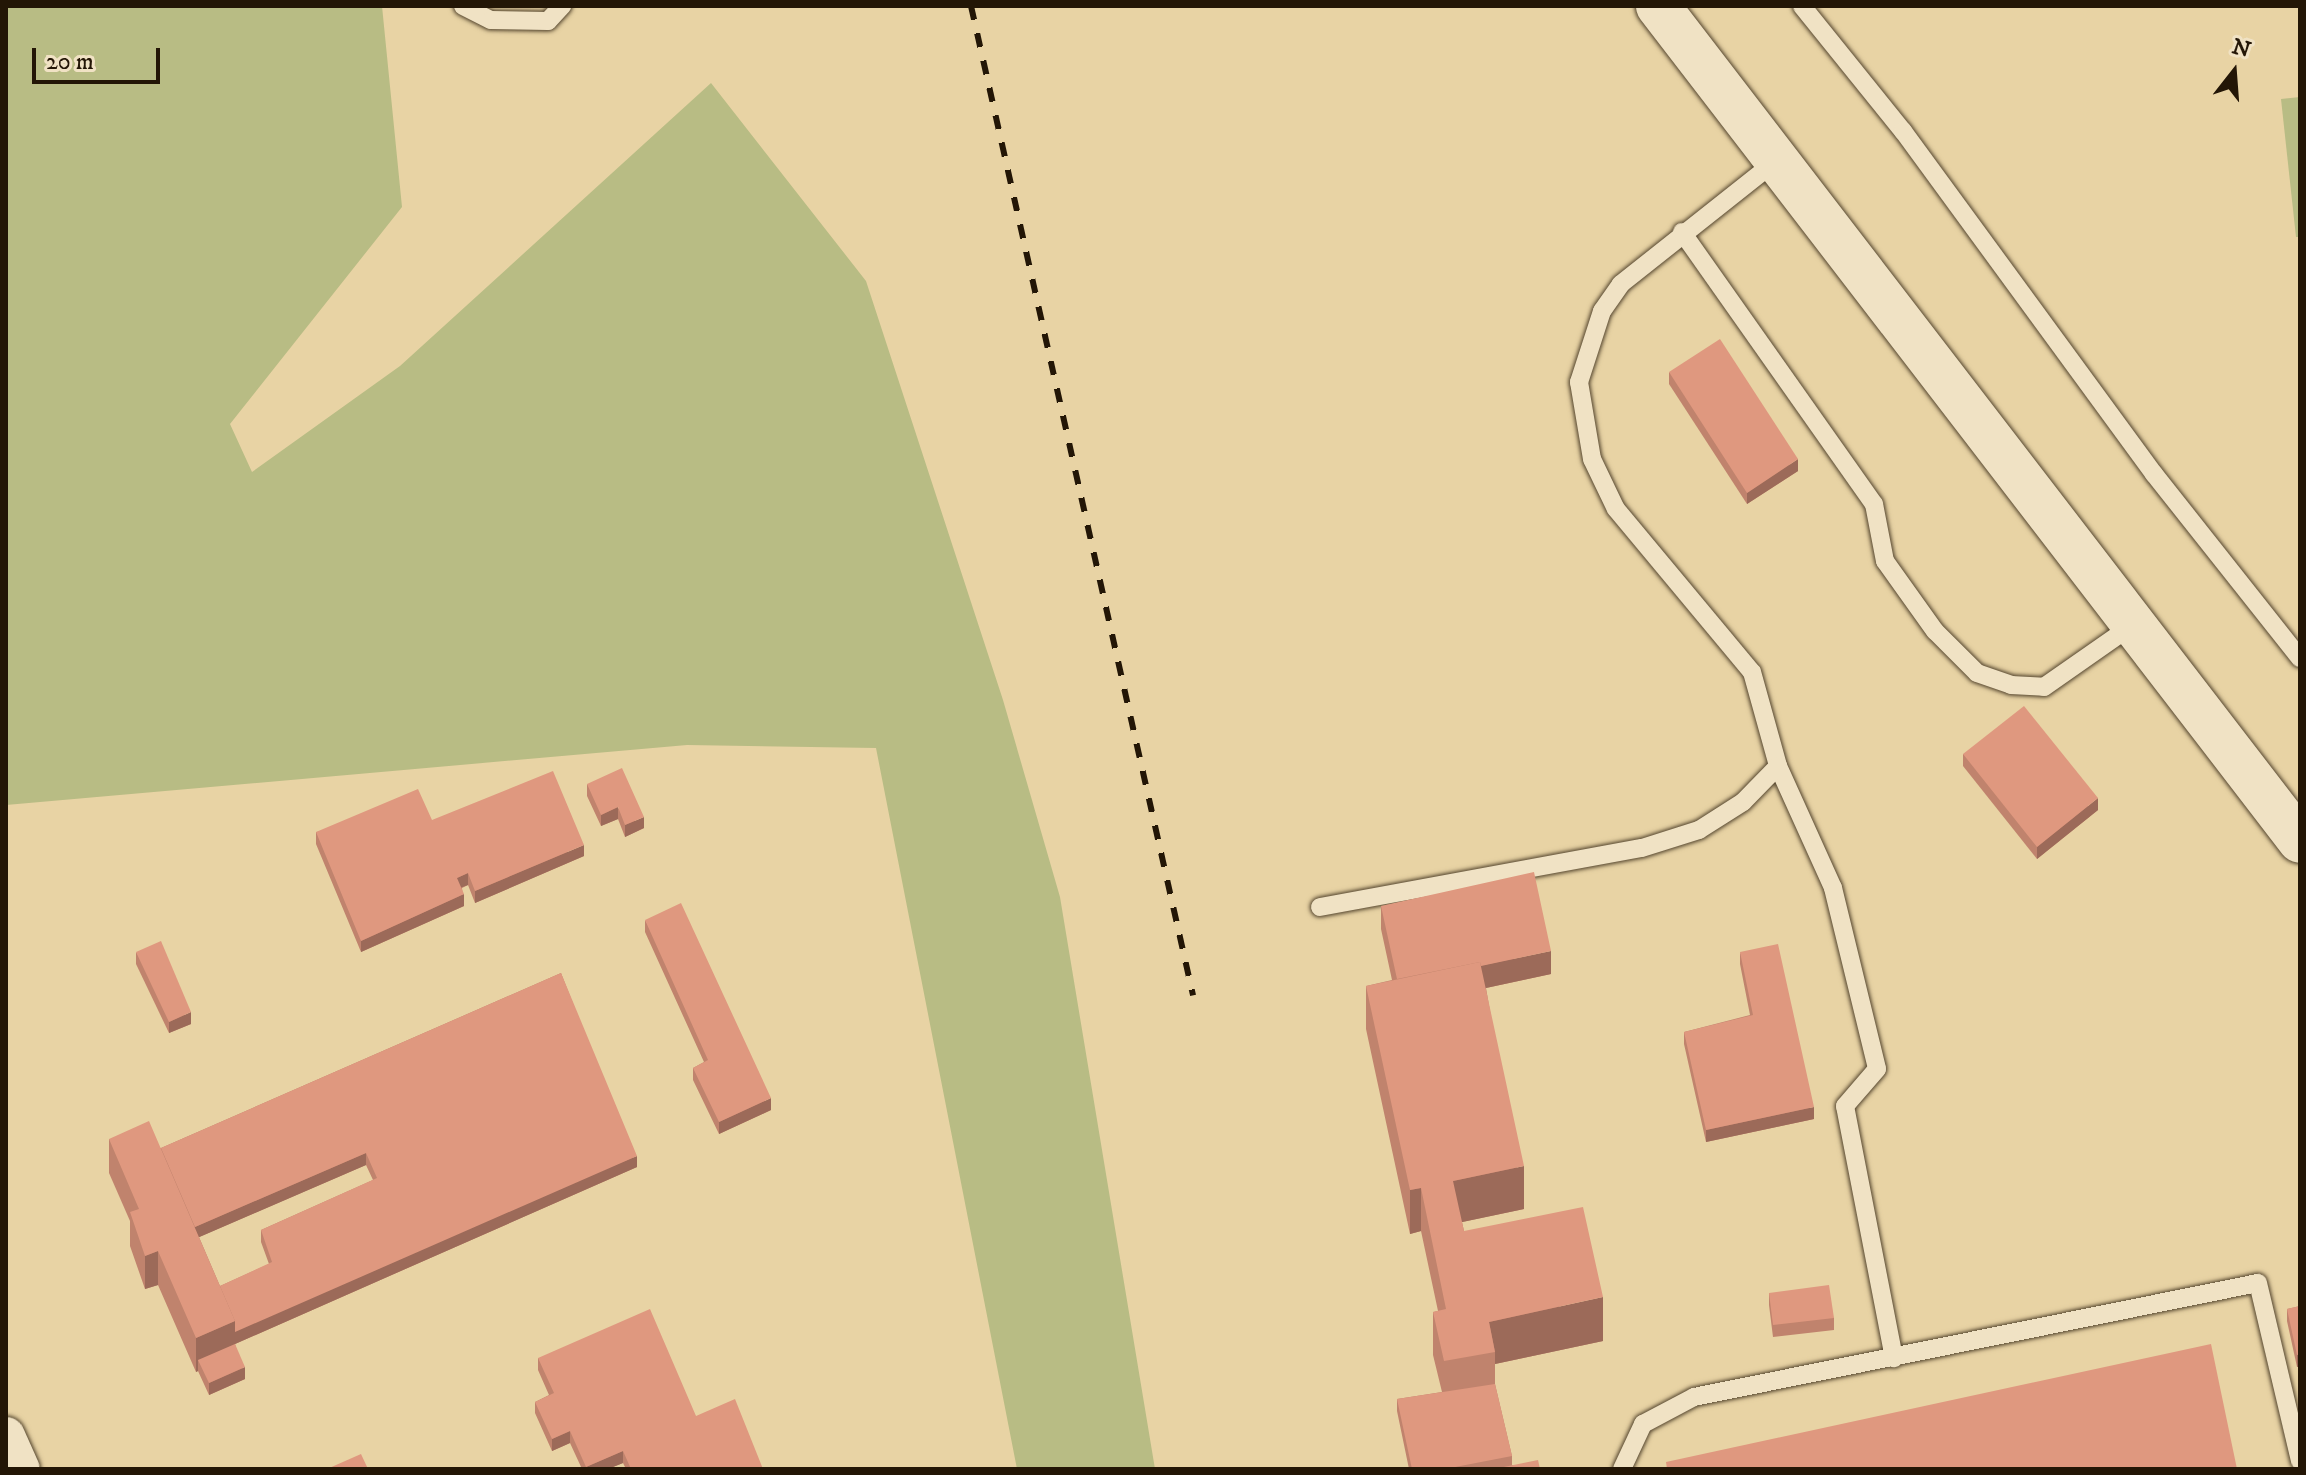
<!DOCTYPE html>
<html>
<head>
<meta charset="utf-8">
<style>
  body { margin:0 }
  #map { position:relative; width:2306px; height:1475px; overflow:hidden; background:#e8d3a4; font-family:"IM FELL DW Pica",serif }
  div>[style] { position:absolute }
  .green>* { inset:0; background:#b8bc84 }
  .roads { filter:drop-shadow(0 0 2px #54452e) drop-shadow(0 0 2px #54452e) }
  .service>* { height:18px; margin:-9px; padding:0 9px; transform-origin:9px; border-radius:9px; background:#f0e2c4 }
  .minor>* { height:38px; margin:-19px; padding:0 19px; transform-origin:19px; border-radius:19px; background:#f0e2c4 }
  .tertiary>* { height:44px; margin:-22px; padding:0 22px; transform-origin:22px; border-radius:22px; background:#f0e2c4 }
  .rail>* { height:6px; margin-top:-3px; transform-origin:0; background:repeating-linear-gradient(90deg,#231606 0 14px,transparent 0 28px) }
  .wall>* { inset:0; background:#c0836d }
  .shaded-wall>* { inset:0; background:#9c6a59 }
  .building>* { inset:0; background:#df987f }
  span { translate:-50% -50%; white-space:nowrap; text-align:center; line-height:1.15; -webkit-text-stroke:6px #f0e2c4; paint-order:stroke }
  .frame { position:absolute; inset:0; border:8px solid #231606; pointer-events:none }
  .north { position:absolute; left:2194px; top:32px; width:80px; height:80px; -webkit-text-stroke:6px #f0e2c4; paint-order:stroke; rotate:17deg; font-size:22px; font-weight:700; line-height:32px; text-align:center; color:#231606 }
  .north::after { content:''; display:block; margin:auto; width:28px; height:36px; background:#231606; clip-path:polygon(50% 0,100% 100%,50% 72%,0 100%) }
  .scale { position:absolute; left:32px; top:48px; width:128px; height:36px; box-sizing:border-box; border:4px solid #231606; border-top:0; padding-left:10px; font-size:24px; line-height:28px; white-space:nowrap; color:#231606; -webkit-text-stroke:6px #f0e2c4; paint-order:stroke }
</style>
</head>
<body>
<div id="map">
  <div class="green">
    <i style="clip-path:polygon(6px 6px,382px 6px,402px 207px,230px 424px,252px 472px,400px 366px,711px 83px,866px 281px,1003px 700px,1060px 897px,1155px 1469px,1017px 1469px,876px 748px,687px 745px,6px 805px)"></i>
    <i style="clip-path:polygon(2300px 97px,2300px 237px,2296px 237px,2281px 99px)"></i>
  </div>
  <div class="roads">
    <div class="service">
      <i style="left:463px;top:6px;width:31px;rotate:27deg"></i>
      <i style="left:491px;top:20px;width:57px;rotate:1deg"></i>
      <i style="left:548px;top:21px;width:21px;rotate:-47deg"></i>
      <i style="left:1802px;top:6px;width:161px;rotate:51.1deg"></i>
      <i style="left:1903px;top:131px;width:425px;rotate:53.8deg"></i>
      <i style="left:2154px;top:474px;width:235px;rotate:51.6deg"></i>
      <i style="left:1776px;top:161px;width:198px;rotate:141.6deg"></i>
      <i style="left:1621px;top:284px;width:33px;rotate:125deg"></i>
      <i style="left:1602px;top:311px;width:75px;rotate:107.9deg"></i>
      <i style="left:1579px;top:382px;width:78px;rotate:80.4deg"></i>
      <i style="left:1592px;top:459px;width:55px;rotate:64.4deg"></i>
      <i style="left:1616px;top:509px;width:212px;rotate:50.2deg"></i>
      <i style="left:1752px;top:672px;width:98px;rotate:74.5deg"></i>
      <i style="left:1778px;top:766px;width:134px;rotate:65.7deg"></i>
      <i style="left:1833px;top:888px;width:186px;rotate:76.3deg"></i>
      <i style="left:1877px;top:1069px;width:49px;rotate:130.9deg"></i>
      <i style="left:1845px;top:1106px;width:257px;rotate:79deg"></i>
      <i style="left:1682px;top:232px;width:333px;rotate:54.8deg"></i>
      <i style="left:1874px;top:504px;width:58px;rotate:79.1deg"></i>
      <i style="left:1885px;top:561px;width:86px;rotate:54.5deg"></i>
      <i style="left:1935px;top:631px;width:59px;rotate:45deg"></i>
      <i style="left:1977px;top:673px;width:36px;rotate:19deg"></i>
      <i style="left:2011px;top:685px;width:33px;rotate:3deg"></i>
      <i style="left:2044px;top:687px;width:108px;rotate:-34.9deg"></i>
      <i style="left:1320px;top:907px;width:327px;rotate:-10.4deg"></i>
      <i style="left:1642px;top:848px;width:60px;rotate:-17.5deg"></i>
      <i style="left:1699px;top:830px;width:52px;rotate:-32.5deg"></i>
      <i style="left:1743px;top:802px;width:50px;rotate:-45.8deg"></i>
      <i style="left:1622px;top:1469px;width:50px;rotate:-65deg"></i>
      <i style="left:1643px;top:1424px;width:58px;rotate:-27.9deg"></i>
      <i style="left:1694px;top:1397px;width:575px;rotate:-11.43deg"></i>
      <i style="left:2258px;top:1283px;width:183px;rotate:76.7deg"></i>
    </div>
    <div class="minor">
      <i style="left:6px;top:1436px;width:36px;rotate:66deg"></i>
    </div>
    <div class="tertiary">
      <i style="left:1658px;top:6px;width:1053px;rotate:52.44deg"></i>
    </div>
  </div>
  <div class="rail">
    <i style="left:971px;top:6px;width:1014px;rotate:77.35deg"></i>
  </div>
  <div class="wall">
    <i style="clip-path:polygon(1669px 372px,1798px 471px,1747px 504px,1669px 384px)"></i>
    <i style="clip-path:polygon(1963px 754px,2098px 810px,2037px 859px,1963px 766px)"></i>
    <i style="clip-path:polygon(587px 784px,644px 828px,625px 837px,618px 819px,601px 826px,587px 796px)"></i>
    <i style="clip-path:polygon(432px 820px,584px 856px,475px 903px,468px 885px,462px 888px,464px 906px,361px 952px,316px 844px,316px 832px)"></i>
    <i style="clip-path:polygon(1381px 906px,1551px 974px,1486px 988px,1524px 1209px,1462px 1222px,1464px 1231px,1603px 1341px,1495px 1364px,1495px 1384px,1512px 1456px,1512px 1465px,1540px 1469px,1409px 1469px,1397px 1411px,1397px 1399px,1442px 1392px,1433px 1355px,1433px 1312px,1438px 1311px,1421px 1231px,1410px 1234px,1366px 1029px,1366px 986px,1392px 980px,1381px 929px)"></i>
    <i style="clip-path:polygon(645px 920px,771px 1110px,719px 1134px,693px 1080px,693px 1068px,704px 1062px,645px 932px)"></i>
    <i style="clip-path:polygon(136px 952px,191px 1024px,169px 1033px,136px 964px)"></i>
    <i style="clip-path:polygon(1740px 952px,1814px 1119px,1706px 1142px,1684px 1044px,1684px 1032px,1750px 1015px,1740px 964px)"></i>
    <i style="clip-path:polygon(evenodd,561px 973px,637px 1167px,235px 1344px,245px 1379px,209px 1395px,198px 1371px,196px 1372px,158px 1285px,145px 1289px,130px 1246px,130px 1221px,109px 1173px,109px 1139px,161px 1148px,561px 973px,366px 1165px,373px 1180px,261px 1230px,261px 1242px,269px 1264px,220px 1286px,199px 1237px,366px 1165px)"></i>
    <i style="clip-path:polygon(1769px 1293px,1834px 1318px,1834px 1330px,1773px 1337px,1769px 1305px)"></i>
    <i style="clip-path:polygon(2300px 1306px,2300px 1366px,2297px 1367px,2287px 1321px,2287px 1309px)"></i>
    <i style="clip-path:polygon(538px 1358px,696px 1416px,763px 1469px,626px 1469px,623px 1463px,608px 1469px,582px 1469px,570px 1443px,552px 1451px,535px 1413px,535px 1402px,549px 1395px,538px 1370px)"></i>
  </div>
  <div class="shaded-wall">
    <i style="clip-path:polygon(1798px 459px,1798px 471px,1747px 504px,1747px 493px)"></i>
    <i style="clip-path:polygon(2098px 798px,2098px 810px,2037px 859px,2037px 847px)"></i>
    <i style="clip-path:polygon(618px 807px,618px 819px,601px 826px,601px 815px)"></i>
    <i style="clip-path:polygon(644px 817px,644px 828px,625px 837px,625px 825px)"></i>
    <i style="clip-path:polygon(584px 845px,584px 856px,475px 903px,475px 891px)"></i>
    <i style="clip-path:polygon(468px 873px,468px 885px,457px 889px,457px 878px)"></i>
    <i style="clip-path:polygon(464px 894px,464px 906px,361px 952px,361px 941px)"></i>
    <i style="clip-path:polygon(1551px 951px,1551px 974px,1458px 994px,1455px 971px)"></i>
    <i style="clip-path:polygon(191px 1012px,191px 1024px,169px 1033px,169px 1022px)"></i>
    <i style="clip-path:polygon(771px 1098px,771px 1110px,719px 1134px,719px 1122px)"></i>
    <i style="clip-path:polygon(1814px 1107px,1814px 1119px,1706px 1142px,1706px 1130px)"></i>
    <i style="clip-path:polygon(366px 1153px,366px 1165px,188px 1242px,188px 1230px)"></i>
    <i style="clip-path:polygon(637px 1156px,637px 1167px,235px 1344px,235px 1355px,198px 1360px,198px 1371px,196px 1372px,196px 1338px,235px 1321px)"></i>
    <i style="clip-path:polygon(1524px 1166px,1524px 1209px,1453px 1224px,1453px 1181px)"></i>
    <i style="clip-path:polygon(1421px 1188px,1421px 1231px,1410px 1234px,1410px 1190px)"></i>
    <i style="clip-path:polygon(158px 1251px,158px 1285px,145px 1289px,145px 1256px)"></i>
    <i style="clip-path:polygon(1603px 1297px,1603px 1341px,1495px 1364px,1495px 1352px,1489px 1322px)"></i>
    <i style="clip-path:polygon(2300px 1354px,2300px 1366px,2297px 1367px,2297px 1355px)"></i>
    <i style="clip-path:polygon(245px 1367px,245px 1379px,209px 1395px,209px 1383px)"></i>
    <i style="clip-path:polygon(570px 1431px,570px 1443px,552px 1451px,552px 1439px)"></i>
    <i style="clip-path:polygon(623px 1451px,623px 1463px,608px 1469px,586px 1469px,586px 1467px)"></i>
  </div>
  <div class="building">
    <i style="clip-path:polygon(1720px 339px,1798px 459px,1747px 493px,1669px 372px)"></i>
    <i style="clip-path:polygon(2024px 706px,2098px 798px,2037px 847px,1963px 754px)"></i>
    <i style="clip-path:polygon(622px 768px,644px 817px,625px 825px,618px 807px,601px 815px,587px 784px)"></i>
    <i style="clip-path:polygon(553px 771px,584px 845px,475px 891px,468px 873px,457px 878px,464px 894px,361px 941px,316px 832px,418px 789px,432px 820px)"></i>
    <i style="clip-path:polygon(1534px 872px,1551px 951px,1481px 966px,1480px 962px,1397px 979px,1381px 906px)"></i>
    <i style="clip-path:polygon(681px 903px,771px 1098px,719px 1122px,693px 1068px,708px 1060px,645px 920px)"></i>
    <i style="clip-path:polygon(161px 941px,191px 1012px,169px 1022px,136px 952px)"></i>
    <i style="clip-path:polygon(1778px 944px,1814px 1107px,1706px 1130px,1684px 1032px,1753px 1015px,1740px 952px)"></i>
    <i style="clip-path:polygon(1480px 962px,1524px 1166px,1453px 1181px,1464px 1231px,1583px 1207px,1603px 1297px,1489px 1322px,1495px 1352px,1444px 1361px,1433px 1312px,1446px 1309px,1421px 1188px,1410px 1190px,1366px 986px)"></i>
    <i style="clip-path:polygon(561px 973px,637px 1156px,235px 1332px,235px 1321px,220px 1286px,272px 1262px,261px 1230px,377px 1178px,366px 1153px,195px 1227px,161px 1148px)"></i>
    <i style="clip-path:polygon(149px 1121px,235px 1321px,196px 1338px,158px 1251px,145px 1256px,130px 1212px,139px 1209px,109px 1139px)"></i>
    <i style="clip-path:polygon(1829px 1285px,1834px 1318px,1773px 1325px,1769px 1293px)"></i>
    <i style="clip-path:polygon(2300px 1306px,2300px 1354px,2297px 1355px,2287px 1309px)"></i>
    <i style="clip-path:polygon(650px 1309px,696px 1416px,735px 1399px,763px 1469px,631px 1469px,623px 1451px,586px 1467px,570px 1431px,552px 1439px,535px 1402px,554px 1393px,538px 1358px)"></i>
    <i style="clip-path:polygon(235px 1344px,245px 1367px,209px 1383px,198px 1360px)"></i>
    <i style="clip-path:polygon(2211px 1344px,2237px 1469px,1667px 1469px,1666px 1462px)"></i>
    <i style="clip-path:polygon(1495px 1384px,1512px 1456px,1445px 1469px,1412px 1469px,1397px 1399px)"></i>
    <i style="clip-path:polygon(361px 1454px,368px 1469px,327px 1469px)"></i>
    <i style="clip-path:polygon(1538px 1460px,1540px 1469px,1494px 1469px)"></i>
  </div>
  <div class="frame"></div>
  <div class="north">N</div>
  <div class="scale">20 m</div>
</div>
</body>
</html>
